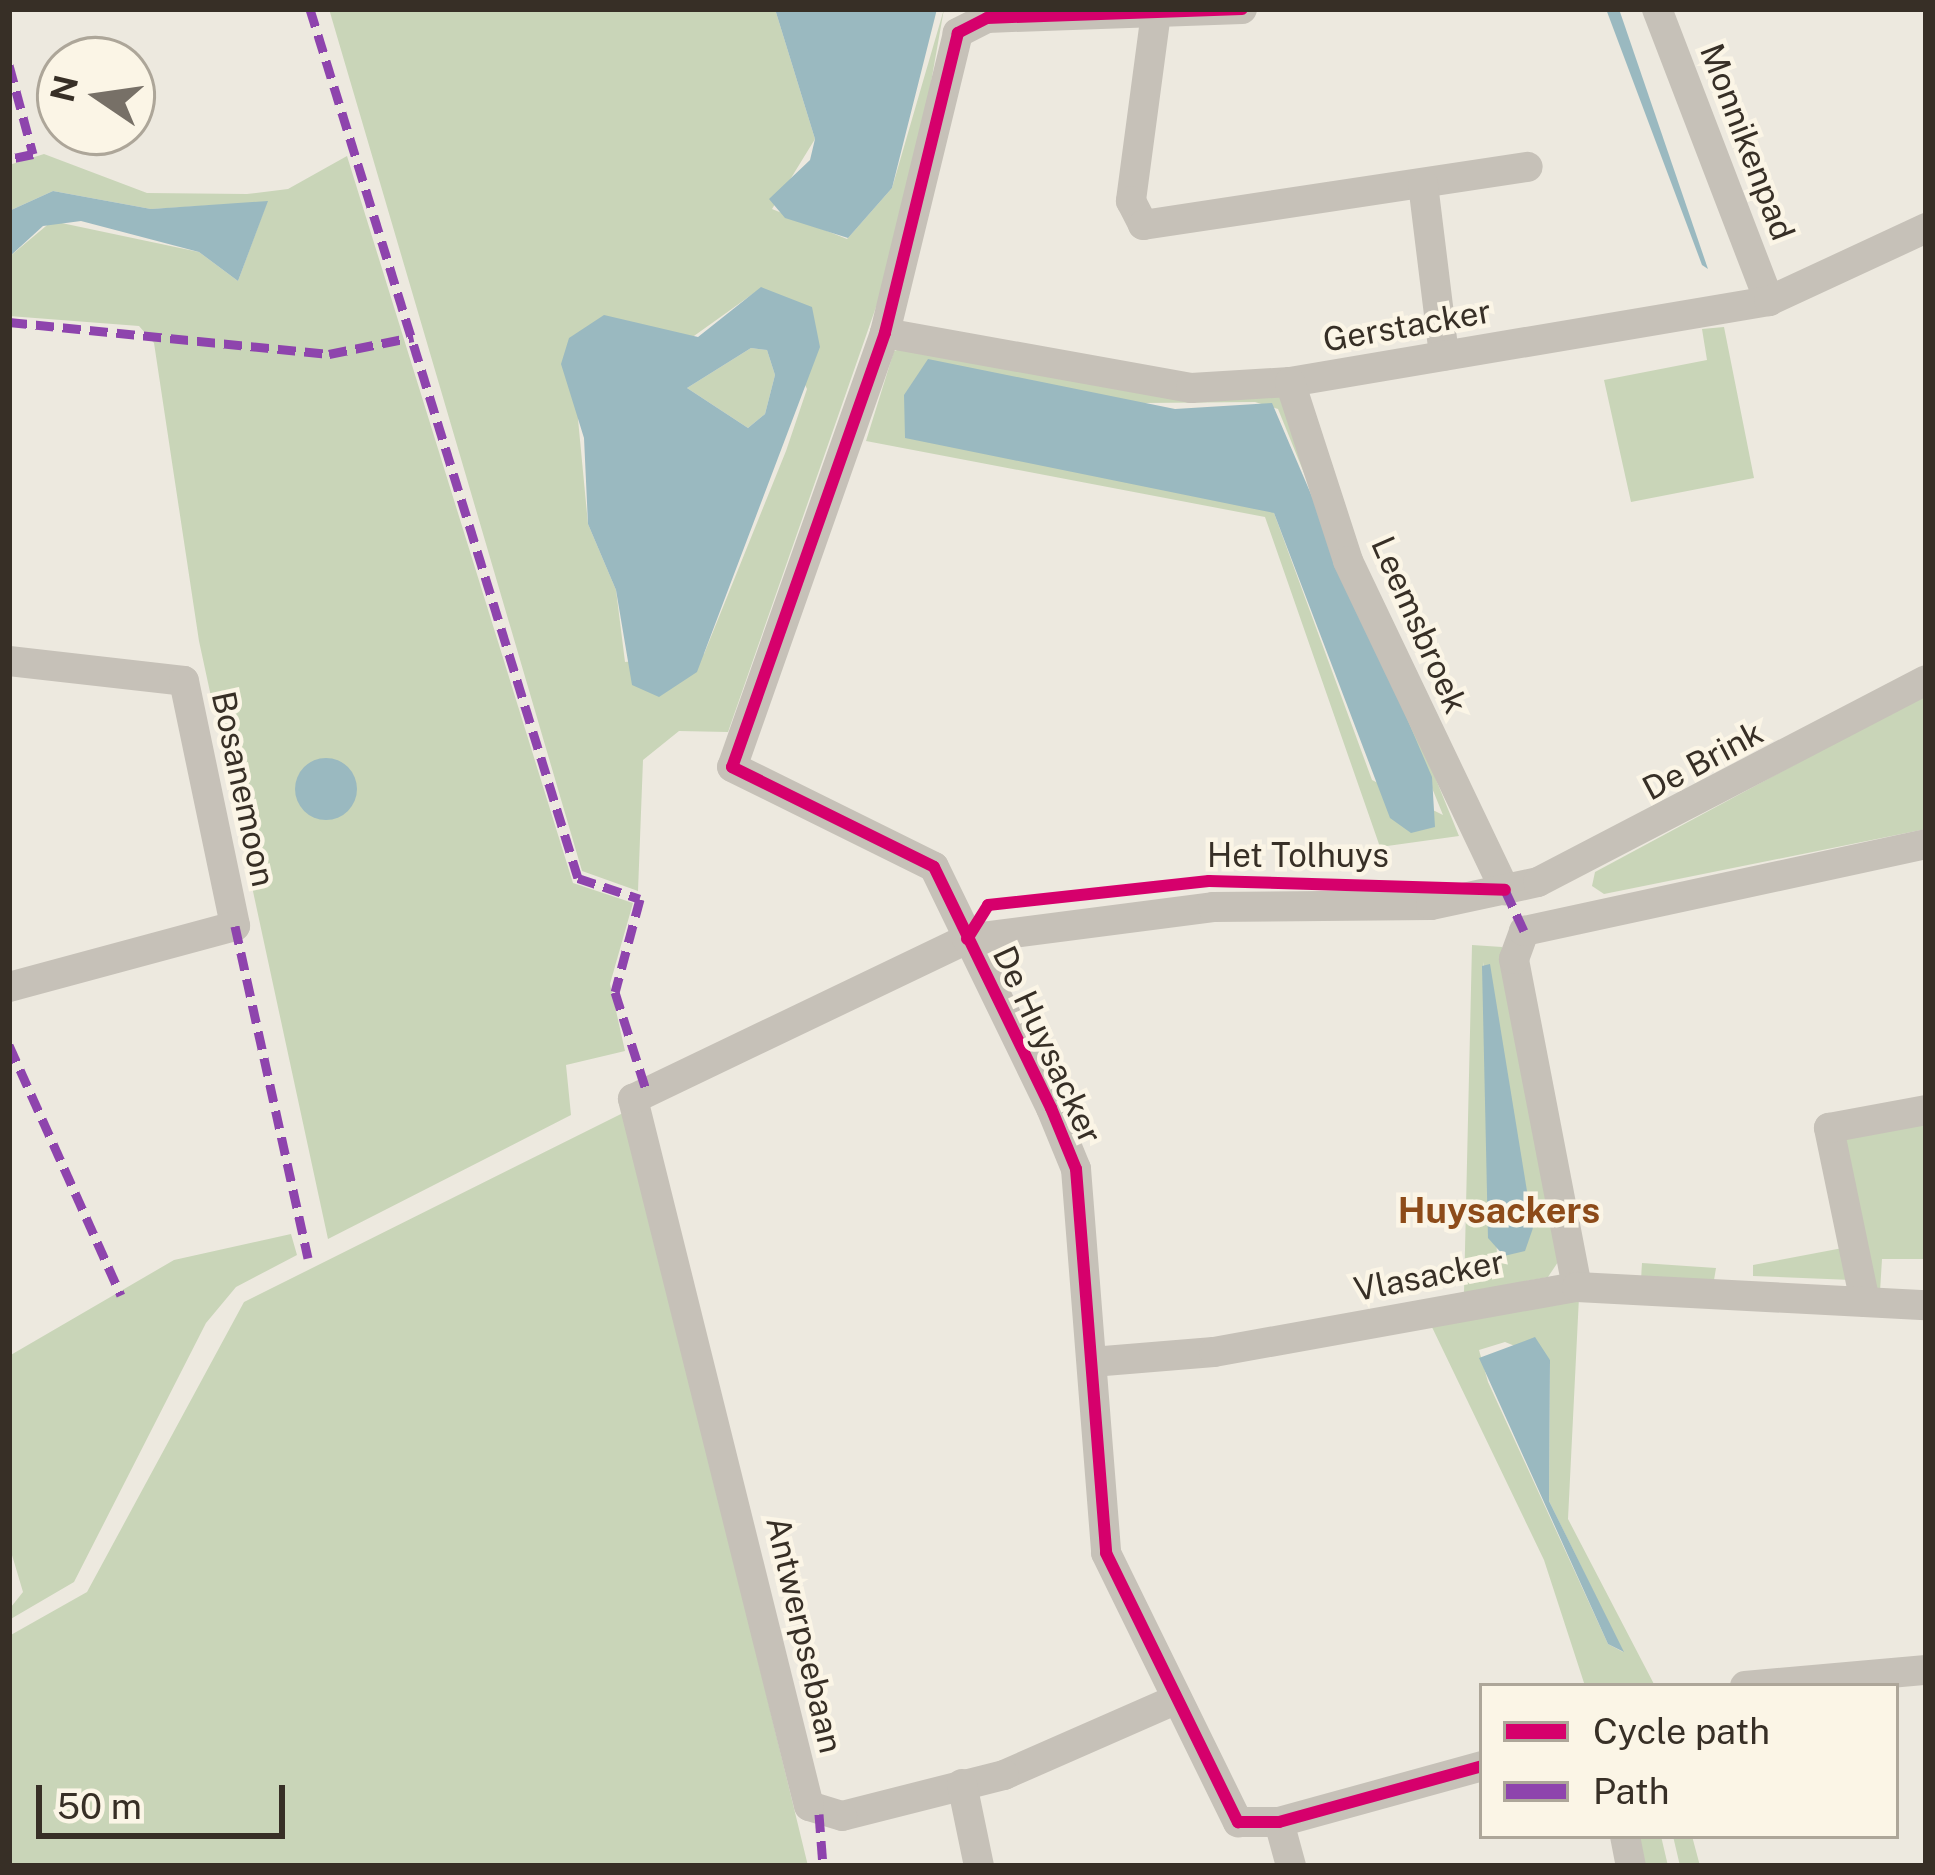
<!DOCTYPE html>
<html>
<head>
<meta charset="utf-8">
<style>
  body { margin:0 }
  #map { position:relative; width:1935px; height:1875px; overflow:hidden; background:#ede9df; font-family:"Public Sans",sans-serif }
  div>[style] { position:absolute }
  .green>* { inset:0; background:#c9d5b8 }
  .water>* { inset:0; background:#9ab9c0 }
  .round { border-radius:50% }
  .minor>* { height:30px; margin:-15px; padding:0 15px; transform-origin:15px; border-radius:15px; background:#c6c1b8 }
  .quiet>* { height:9px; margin-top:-4.5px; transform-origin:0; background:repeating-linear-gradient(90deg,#8e44ad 0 18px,transparent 0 27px) }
  .cycleway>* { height:12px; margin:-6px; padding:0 6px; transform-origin:6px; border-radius:6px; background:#d6006c }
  span { translate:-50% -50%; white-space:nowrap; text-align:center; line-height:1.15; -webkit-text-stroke:9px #fbf5e6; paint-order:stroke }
  .street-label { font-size:33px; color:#372f26 }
  .neighbourhood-label { font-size:36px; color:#8d4b19; font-weight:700 }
  .frame { position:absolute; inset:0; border:12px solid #372f26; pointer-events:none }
  .legend { position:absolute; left:1479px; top:1683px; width:420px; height:156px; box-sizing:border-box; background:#fbf5e6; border:3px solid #ada699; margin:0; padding:15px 21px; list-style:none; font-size:36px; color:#372f26 }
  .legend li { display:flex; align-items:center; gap:24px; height:60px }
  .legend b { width:60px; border:3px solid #ada699 }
  .north { position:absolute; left:36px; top:36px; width:120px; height:120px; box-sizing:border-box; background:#fbf5e6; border:3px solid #ada699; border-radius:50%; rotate:283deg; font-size:33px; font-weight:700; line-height:48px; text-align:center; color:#372f26 }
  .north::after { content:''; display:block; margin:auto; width:42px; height:54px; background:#777067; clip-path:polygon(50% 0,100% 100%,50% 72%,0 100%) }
  .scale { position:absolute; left:36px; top:1785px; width:249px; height:54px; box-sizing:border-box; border:6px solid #372f26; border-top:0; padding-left:15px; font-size:36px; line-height:42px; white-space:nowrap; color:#372f26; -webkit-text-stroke:9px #fbf5e6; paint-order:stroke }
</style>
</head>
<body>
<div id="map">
  <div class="green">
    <i style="clip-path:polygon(evenodd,329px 9px,775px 9px,815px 139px,772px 209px,847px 239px,892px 188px,944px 9px,907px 218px,728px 732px,679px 731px,643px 760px,638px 891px,582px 871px,329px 9px,761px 288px,807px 389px,786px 451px,704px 654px,625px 662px,616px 590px,588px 524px,578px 419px,761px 288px)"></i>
    <i style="clip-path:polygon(44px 154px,147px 193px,247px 194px,288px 189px,347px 156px,573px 883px,633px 903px,610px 984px,625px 1051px,566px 1065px,571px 1115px,328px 1239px,199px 641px,154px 343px,139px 326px,9px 316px,9px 257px,52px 221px,199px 252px,238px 281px,267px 202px,151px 209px,53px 191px,9px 211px,9px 165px)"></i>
    <i style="clip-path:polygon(1724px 327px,1754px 478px,1631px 502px,1604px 380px,1707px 360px,1702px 329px)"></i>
    <i style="clip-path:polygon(evenodd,907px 347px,1277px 389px,1459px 836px,1380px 847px,1265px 517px,866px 441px,894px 351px,907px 347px,1255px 402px,1278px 409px,1443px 815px,1372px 780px,1274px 513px,1144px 403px,1255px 402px)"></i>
    <i style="clip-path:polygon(751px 348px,767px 350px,775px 375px,765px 414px,748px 428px,687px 388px)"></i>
    <i style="clip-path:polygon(1926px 694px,1926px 829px,1604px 894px,1592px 886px,1595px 872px)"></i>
    <i style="clip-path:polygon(evenodd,1472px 945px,1502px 947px,1564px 1253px,1548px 1277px,1464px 1293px,1472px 945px,1483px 962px,1533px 1228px,1504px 1256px,1497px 1255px,1483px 962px)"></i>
    <i style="clip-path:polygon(625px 1112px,808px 1866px,9px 1866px,9px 1636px,87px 1592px,244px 1302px)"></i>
    <i style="clip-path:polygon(1926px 1119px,1926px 1259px,1882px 1259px,1880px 1292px,1870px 1291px,1838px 1136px)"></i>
    <i style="clip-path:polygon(291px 1234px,297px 1255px,236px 1287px,206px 1323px,74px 1582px,9px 1620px,9px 1598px,11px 1607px,23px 1592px,9px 1545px,9px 1356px,174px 1260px)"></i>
    <i style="clip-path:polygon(1848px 1247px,1852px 1280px,1753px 1276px,1753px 1265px)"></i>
    <i style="clip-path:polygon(1642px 1263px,1716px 1268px,1714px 1280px,1641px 1280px)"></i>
    <i style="clip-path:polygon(evenodd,1579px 1297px,1568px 1519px,1655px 1686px,1585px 1686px,1544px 1560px,1430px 1323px,1579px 1297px,1505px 1342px,1550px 1360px,1549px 1501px,1623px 1652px,1608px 1644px,1488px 1382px,1479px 1350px,1505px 1342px)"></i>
    <i style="clip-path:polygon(1639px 1836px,1661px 1836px,1668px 1866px,1645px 1866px)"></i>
    <i style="clip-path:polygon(1673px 1836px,1692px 1836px,1700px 1866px,1680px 1866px)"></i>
  </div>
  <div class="water">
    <i style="clip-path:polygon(775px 9px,937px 9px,892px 188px,848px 238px,785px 218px,769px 199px,810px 160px,815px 139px)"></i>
    <i style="clip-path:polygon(1606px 9px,1619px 9px,1708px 269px,1702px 265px)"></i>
    <i style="clip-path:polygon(53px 191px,151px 209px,268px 201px,238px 281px,199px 252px,81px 221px,43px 226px,9px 257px,9px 211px)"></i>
    <i style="clip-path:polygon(evenodd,761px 287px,812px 307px,820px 347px,697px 672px,659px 697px,632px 685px,616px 590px,588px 524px,584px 438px,561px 364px,569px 338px,604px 315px,698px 337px,761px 287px,751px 348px,767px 350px,775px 375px,765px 414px,748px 428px,687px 388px,751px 348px)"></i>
    <i style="clip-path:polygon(928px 359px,1175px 409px,1272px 403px,1432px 777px,1435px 827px,1411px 833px,1390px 818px,1274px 513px,905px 438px,904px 395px)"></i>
    <i class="round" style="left:295px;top:758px;width:62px;height:62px"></i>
    <i style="clip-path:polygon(1490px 964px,1533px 1228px,1525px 1251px,1504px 1256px,1488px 1238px,1482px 966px)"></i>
    <i style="clip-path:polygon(1535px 1337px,1550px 1360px,1549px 1501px,1624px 1652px,1608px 1644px,1479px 1358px)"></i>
  </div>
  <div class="minor">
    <i style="left:1242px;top:9px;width:255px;rotate:178deg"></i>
    <i style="left:987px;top:18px;width:33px;rotate:153deg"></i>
    <i style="left:958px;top:33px;width:309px;rotate:103.7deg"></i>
    <i style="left:885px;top:333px;width:460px;rotate:109.4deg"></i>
    <i style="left:732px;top:767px;width:225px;rotate:26.3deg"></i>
    <i style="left:934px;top:867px;width:268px;rotate:64.1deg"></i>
    <i style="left:1051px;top:1108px;width:66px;rotate:67.7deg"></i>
    <i style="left:1076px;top:1169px;width:385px;rotate:85.5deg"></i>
    <i style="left:1106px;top:1553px;width:300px;rotate:63.9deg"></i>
    <i style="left:1238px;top:1822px;width:41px"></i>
    <i style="left:1279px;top:1822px;width:211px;rotate:-15.4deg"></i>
    <i style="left:1657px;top:9px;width:313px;rotate:69deg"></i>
    <i style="left:1156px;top:13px;width:190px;rotate:97.6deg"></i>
    <i style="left:1131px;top:201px;width:27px;rotate:63deg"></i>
    <i style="left:1143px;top:225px;width:389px;rotate:-8.6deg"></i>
    <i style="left:1423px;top:184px;width:173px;rotate:83deg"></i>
    <i style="left:885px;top:333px;width:311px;rotate:10.2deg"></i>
    <i style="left:1191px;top:388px;width:99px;rotate:-3.5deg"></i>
    <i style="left:1290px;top:382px;width:486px;rotate:-9.6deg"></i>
    <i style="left:1769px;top:301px;width:173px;rotate:-24.9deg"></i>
    <i style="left:1290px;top:382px;width:188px;rotate:72deg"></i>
    <i style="left:1348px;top:561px;width:365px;rotate:64.5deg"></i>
    <i style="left:9px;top:661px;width:176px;rotate:6.5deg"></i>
    <i style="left:184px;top:681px;width:250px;rotate:78.2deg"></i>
    <i style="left:235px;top:926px;width:234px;rotate:164.9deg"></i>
    <i style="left:1577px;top:1287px;width:334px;rotate:-100.9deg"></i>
    <i style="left:1514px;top:959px;width:30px;rotate:-70deg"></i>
    <i style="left:1524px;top:931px;width:411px;rotate:-12.2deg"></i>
    <i style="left:1865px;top:1302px;width:178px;rotate:-101.7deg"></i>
    <i style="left:1829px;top:1128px;width:99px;rotate:-10.5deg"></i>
    <i style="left:1092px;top:1362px;width:122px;rotate:-4.7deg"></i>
    <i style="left:1214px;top:1352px;width:369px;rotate:-10.2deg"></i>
    <i style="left:1577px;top:1287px;width:349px;rotate:3deg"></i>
    <i style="left:1745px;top:1686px;width:182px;rotate:-5.1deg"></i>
    <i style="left:1177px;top:1699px;width:189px;rotate:156.3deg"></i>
    <i style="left:1004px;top:1775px;width:167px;rotate:165.8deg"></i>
    <i style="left:842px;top:1816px;width:34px;rotate:-163deg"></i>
    <i style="left:809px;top:1806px;width:729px;rotate:-103.98deg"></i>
    <i style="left:633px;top:1099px;width:370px;rotate:-25.6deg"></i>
    <i style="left:967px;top:939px;width:248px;rotate:-7.4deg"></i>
    <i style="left:1213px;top:907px;width:218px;rotate:-0.5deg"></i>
    <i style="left:1431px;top:905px;width:109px;rotate:-12.1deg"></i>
    <i style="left:1538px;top:882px;width:437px;rotate:-27.5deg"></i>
    <i style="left:962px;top:1784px;width:84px;rotate:78.3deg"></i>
    <i style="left:1279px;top:1822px;width:46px;rotate:74.7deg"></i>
    <i style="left:1625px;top:1836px;width:31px;rotate:79deg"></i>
  </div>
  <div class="quiet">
    <i style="left:310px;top:9px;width:909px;rotate:72.86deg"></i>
    <i style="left:578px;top:878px;width:65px;rotate:18.7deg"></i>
    <i style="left:640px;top:899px;width:96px;rotate:105deg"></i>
    <i style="left:615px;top:992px;width:103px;rotate:72.4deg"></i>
    <i style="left:9px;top:65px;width:92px;rotate:74.9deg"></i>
    <i style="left:33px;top:154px;width:25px;rotate:168deg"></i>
    <i style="left:9px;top:322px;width:322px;rotate:5.7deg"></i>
    <i style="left:329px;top:354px;width:86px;rotate:-11.4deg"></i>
    <i style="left:1505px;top:890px;width:45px;rotate:65.1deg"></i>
    <i style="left:235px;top:926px;width:340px;rotate:77.6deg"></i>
    <i style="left:9px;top:1045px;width:274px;rotate:65.9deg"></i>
    <i style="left:819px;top:1814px;width:52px;rotate:85.6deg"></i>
  </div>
  <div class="cycleway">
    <i style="left:1242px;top:9px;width:255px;rotate:178deg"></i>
    <i style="left:987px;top:18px;width:33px;rotate:153deg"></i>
    <i style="left:958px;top:33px;width:309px;rotate:103.7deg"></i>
    <i style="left:885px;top:333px;width:460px;rotate:109.4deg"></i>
    <i style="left:732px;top:767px;width:225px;rotate:26.3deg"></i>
    <i style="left:934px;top:867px;width:268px;rotate:64.1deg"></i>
    <i style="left:1051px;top:1108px;width:66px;rotate:67.7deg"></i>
    <i style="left:1076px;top:1169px;width:385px;rotate:85.5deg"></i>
    <i style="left:1106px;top:1553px;width:300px;rotate:63.9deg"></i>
    <i style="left:1238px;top:1822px;width:41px"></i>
    <i style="left:1279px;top:1822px;width:211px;rotate:-15.4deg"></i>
    <i style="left:967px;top:939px;width:40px;rotate:-58deg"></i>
    <i style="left:988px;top:905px;width:222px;rotate:-6.2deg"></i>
    <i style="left:1209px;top:881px;width:296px;rotate:1.7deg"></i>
  </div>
  <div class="street-label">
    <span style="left:1747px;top:142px;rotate:69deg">Monnikenpad</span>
    <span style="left:1407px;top:326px;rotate:-10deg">Gerstacker</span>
    <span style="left:1419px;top:625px;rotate:66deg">Leemsbroek</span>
    <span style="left:1703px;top:761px;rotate:-28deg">De Brink</span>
    <span style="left:243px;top:789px;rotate:78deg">Bosanemoon</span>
    <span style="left:1298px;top:856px">Het Tolhuys</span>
    <span style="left:1047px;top:1045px;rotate:65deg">De Huysacker</span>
    <span style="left:1429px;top:1276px;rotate:-11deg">Vlasacker</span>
    <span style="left:804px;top:1635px;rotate:77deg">Antwerpsebaan</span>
  </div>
  <div class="neighbourhood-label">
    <span style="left:1499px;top:1211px">Huysackers</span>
  </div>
  <div class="frame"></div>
  <ul class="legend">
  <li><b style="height:15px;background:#d6006c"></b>Cycle path</li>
  <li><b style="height:15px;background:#8e44ad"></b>Path</li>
  </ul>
  <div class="north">N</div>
  <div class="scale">50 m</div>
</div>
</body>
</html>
